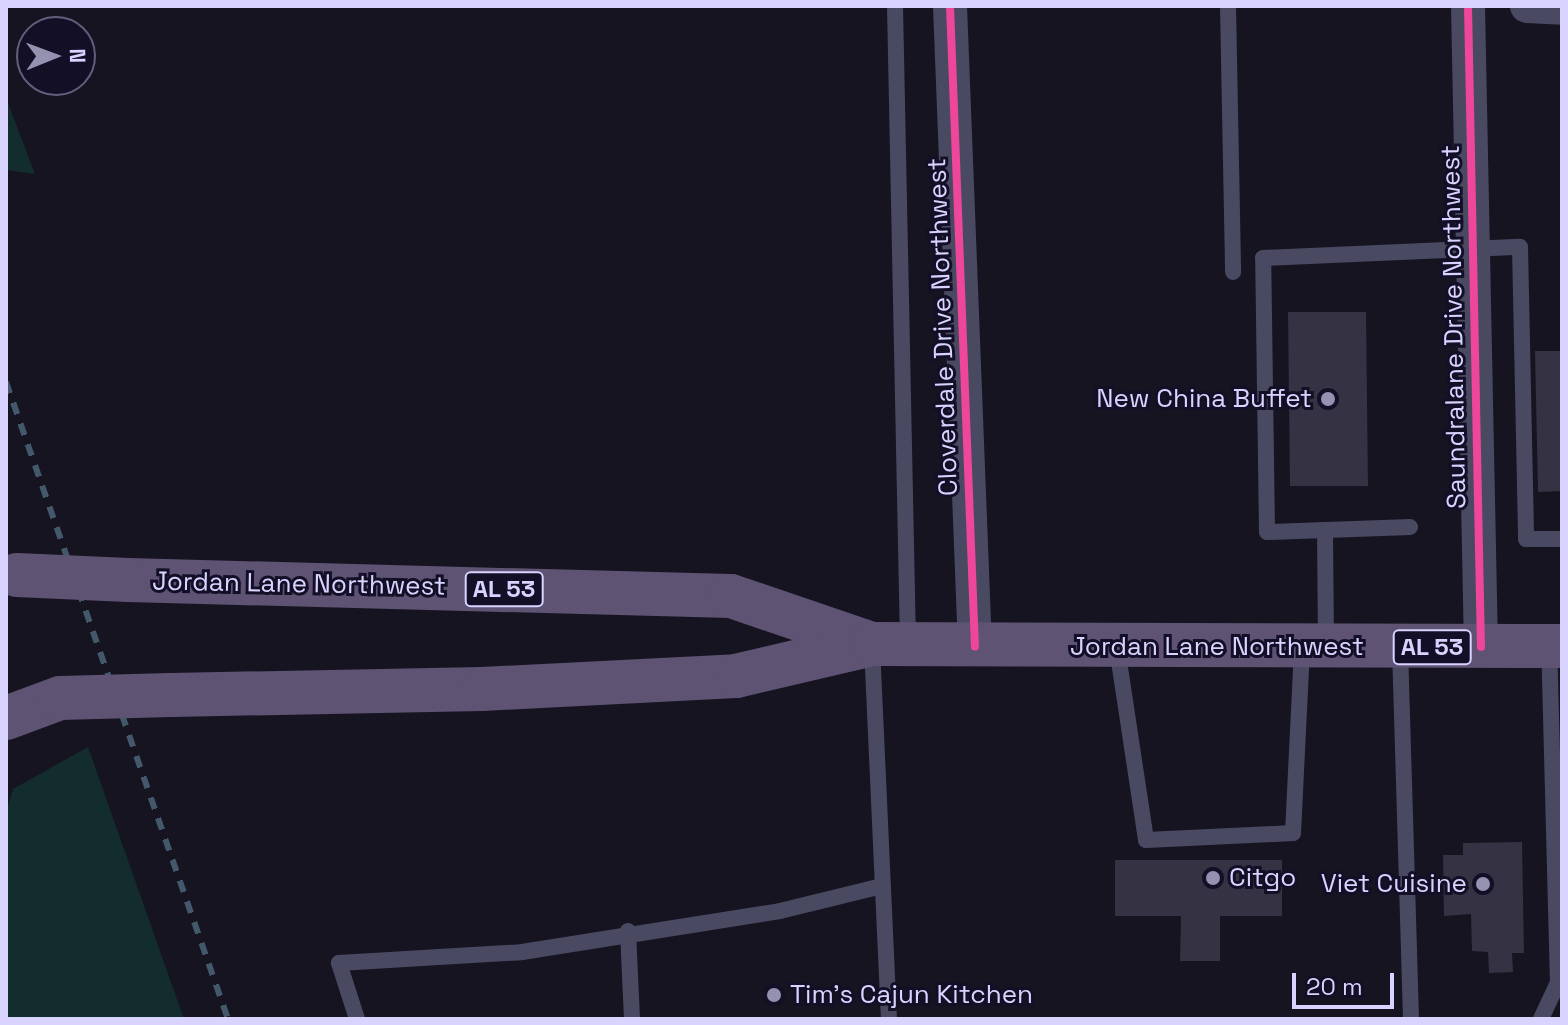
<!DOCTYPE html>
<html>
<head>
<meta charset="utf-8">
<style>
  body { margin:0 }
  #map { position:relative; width:1568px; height:1025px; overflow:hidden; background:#161421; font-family:"Space Grotesk",sans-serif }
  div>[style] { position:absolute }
  .green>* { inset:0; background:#132c2d }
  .building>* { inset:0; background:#343243 }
  .lane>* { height:16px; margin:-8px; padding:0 8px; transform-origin:8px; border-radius:8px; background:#4a4962 }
  .street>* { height:34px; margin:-17px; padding:0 17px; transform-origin:17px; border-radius:17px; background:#4a4962 }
  .primary>* { height:44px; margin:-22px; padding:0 22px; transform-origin:22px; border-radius:22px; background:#5e5373 }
  .rail>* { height:6px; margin-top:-3px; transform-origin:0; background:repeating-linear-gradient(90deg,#43596b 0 12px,transparent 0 22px) }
  .primary-bridge>* { height:44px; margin:-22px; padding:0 22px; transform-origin:22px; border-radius:22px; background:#5e5373 }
  .cycleway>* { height:8px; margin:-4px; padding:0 4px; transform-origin:4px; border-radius:4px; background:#ed469a }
  .dots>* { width:22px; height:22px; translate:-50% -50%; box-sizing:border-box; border:4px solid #130f26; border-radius:50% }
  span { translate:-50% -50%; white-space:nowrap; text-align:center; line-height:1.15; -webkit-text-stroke:6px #130f26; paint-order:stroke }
  .shield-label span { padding:2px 6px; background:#130f26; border:2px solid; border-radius:6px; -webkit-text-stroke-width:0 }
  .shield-label { font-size:24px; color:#d9d4ff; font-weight:700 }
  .street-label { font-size:26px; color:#d9d4ff }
  .poi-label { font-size:26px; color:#d9d4ff }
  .right { translate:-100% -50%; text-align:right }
  .left { translate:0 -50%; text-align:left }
  .frame { position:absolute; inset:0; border:8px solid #d9d4ff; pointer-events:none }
  .north { position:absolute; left:16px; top:16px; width:80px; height:80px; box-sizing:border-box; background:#130f26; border:2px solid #625e7d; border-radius:50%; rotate:89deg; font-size:22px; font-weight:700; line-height:32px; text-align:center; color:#d9d4ff }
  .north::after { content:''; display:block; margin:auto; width:28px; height:36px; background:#9591b1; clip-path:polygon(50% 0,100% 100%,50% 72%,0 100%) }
  .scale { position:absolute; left:1292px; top:973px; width:102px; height:36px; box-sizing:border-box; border:4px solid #d9d4ff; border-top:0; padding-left:10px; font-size:24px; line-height:28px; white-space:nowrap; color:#d9d4ff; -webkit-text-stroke:6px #130f26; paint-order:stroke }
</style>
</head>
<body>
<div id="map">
  <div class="green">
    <i style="clip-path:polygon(6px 98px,35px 174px,6px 170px)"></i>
    <i style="clip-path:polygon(88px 747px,184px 1019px,6px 1019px,6px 813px,13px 789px)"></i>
  </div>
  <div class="building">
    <i style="clip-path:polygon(1288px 312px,1366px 312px,1368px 486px,1290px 486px)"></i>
    <i style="clip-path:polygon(1535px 351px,1562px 351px,1562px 491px,1538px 492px)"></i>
    <i style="clip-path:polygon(1522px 842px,1524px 953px,1512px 953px,1513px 972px,1489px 973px,1488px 952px,1472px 951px,1471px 914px,1444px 916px,1443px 855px,1463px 855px,1463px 843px)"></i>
    <i style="clip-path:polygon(1115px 860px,1282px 860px,1282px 916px,1220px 916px,1220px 961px,1180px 961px,1181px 916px,1115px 916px)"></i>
  </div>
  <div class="lane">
    <i style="left:895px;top:6px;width:638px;rotate:88.83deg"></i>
    <i style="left:1228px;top:6px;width:266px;rotate:88.9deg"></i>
    <i style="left:1410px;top:527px;width:143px;rotate:178deg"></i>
    <i style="left:1267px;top:532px;width:274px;rotate:-90.8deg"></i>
    <i style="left:1263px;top:258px;width:257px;rotate:-2.5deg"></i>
    <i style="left:1520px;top:247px;width:292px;rotate:88.8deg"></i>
    <i style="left:1526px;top:539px;width:36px"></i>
    <i style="left:1325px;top:530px;width:114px;rotate:89.5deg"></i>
    <i style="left:872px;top:646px;width:373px;rotate:87.4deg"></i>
    <i style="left:1117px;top:648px;width:194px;rotate:81.4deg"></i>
    <i style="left:1146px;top:840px;width:147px;rotate:-2.7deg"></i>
    <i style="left:1293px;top:833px;width:185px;rotate:-87.2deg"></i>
    <i style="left:1400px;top:648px;width:371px;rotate:88.3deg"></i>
    <i style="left:628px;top:931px;width:88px;rotate:87.4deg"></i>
    <i style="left:357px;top:1019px;width:59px;rotate:-107.8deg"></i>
    <i style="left:339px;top:963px;width:183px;rotate:-3.4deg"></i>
    <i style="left:522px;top:952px;width:261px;rotate:-9deg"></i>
    <i style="left:780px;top:911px;width:105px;rotate:-13.8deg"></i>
    <i style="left:1541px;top:1019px;width:40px;rotate:-65deg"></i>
    <i style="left:1558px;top:983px;width:335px;rotate:-91.5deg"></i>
  </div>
  <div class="street">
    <i style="left:950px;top:6px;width:641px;rotate:87.77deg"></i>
    <i style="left:1468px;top:6px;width:641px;rotate:88.84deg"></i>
    <i style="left:1527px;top:6px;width:35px;rotate:3deg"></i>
  </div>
  <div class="primary">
    <i style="left:128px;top:580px;width:603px;rotate:1.52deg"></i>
    <i style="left:731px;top:596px;width:149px;rotate:18.8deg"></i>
    <i style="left:171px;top:695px;width:311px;rotate:-1.1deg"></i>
    <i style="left:482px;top:689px;width:254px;rotate:-2.9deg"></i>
    <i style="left:736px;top:676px;width:140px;rotate:-13.2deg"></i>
    <i style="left:872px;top:644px;width:690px;rotate:0.17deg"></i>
    <i style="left:6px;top:718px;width:58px;rotate:-20.3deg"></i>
  </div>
  <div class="rail">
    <i style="left:6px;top:382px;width:675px;rotate:70.79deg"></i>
  </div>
  <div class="primary-bridge">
    <i style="left:17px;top:575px;width:111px;rotate:2.6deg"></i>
    <i style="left:60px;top:698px;width:111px;rotate:-1.5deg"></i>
  </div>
  <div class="cycleway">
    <i style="left:950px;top:6px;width:641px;rotate:87.77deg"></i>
    <i style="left:1468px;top:6px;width:641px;rotate:88.84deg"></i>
  </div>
  <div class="dots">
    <i style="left:1328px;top:399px;background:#9591b1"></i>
    <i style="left:1213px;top:878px;background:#9591b1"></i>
    <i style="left:1483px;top:884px;background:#9591b1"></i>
    <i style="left:774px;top:995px;background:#9591b1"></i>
  </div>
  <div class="shield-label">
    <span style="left:504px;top:589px">AL 53</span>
    <span style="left:1432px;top:647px">AL 53</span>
  </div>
  <div class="street-label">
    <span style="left:943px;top:327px;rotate:-92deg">Cloverdale Drive Northwest</span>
    <span style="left:1454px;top:327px;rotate:-91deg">Saundralane Drive Northwest</span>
    <span style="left:299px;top:584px;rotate:1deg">Jordan Lane Northwest</span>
    <span style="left:1217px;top:647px">Jordan Lane Northwest</span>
  </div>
  <div class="poi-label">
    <span class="right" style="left:1312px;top:399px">New China Buffet</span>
    <span class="left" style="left:1229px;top:878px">Citgo</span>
    <span class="right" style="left:1467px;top:884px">Viet Cuisine</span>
    <span class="left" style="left:790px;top:995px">Tim's Cajun Kitchen</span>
  </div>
  <div class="frame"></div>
  <div class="north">N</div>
  <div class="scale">20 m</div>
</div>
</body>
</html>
